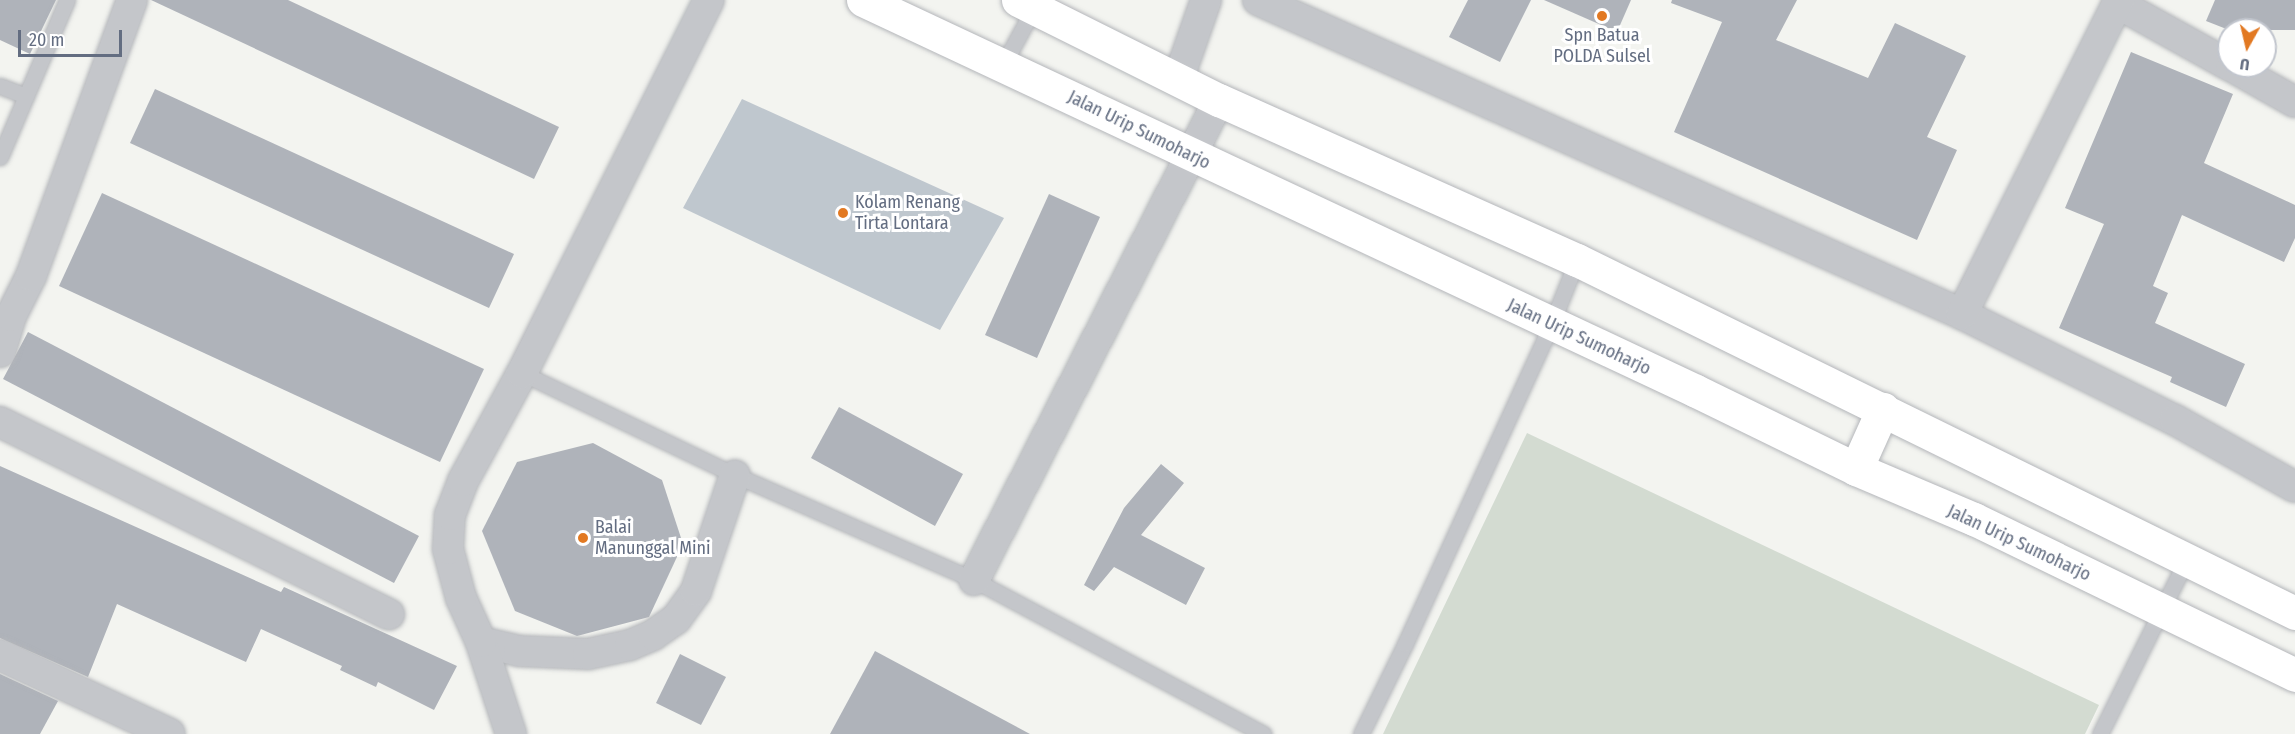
<!DOCTYPE html>
<html>
<head>
<meta charset="utf-8">
<style>
  body { margin:0 }
  #map { position:relative; width:2295px; height:734px; overflow:hidden; background:#f3f4f0; font-family:"Fira Sans Condensed",sans-serif }
  div>[style] { position:absolute }
  .green>* { inset:0; background:#d3dbd1 }
  .water>* { inset:0; background:#bfc7ce }
  .building>* { inset:0; background:#afb3ba }
  .roads { filter:drop-shadow(0 0 2px #b4b6ba) drop-shadow(0 0 2px #b4b6ba) }
  .lane>* { height:15px; margin:-7.5px; padding:0 7.5px; transform-origin:7.5px; border-radius:7.5px; background:#c4c6ca }
  .street>* { height:30px; margin:-15px; padding:0 15px; transform-origin:15px; border-radius:15px; background:#c4c6ca }
  .highway>* { height:33px; margin:-16.5px; padding:0 16.5px; transform-origin:16.5px; border-radius:16.5px; background:#fff }
  .dots>* { width:16px; height:16px; translate:-50% -50%; box-sizing:border-box; border:3px solid #fff; border-radius:50% }
  span { translate:-50% -50%; white-space:nowrap; text-align:center; line-height:1.15; -webkit-text-stroke:6px #fff; paint-order:stroke }
  .poi-label { font-size:18px; color:#636d81 }
  .left { translate:0 -50%; text-align:left }
  .street-label { font-size:18px; color:#636d81 }
  .north { position:absolute; left:2217px; top:18px; width:60px; height:60px; box-sizing:border-box; background:#fff; border:2px solid #c1c5cd; border-radius:50%; rotate:188deg; font-size:16px; font-weight:700; line-height:24px; text-align:center; color:#636d81 }
  .north::after { content:''; display:block; margin:auto; width:21px; height:27px; background:#e27922; clip-path:polygon(50% 0,100% 100%,50% 72%,0 100%) }
  .scale { position:absolute; left:18px; top:30px; width:104px; height:27px; box-sizing:border-box; border:3px solid #636d81; border-top:0; padding-left:8px; font-size:18px; line-height:21px; white-space:nowrap; color:#636d81; -webkit-text-stroke:4px #fff; paint-order:stroke }
</style>
</head>
<body>
<div id="map">
  <div class="green">
    <i style="clip-path:polygon(1527px 433px,2099px 705px,2085px 734px,1383px 734px)"></i>
  </div>
  <div class="water">
    <i style="clip-path:polygon(742px 99px,1004px 218px,940px 330px,683px 208px)"></i>
  </div>
  <div class="building">
    <i style="clip-path:polygon(0 0,56px 0,30px 54px,0 40px)"></i>
    <i style="clip-path:polygon(151px 0,288px 0,559px 127px,534px 179px)"></i>
    <i style="clip-path:polygon(1468px 0,1531px 0,1500px 62px,1449px 37px)"></i>
    <i style="clip-path:polygon(1544px 0,1631px 0,1617px 32px)"></i>
    <i style="clip-path:polygon(1672px 0,1797px 0,1776px 40px,1868px 78px,1895px 23px,1966px 56px,1927px 137px,1957px 150px,1917px 240px,1674px 132px,1722px 22px,1671px 3px)"></i>
    <i style="clip-path:polygon(2215px 0,2295px 0,2295px 30px,2229px 30px,2206px 21px)"></i>
    <i style="clip-path:polygon(2131px 52px,2233px 94px,2204px 163px,2295px 205px,2295px 238px,2284px 262px,2182px 215px,2153px 286px,2168px 293px,2155px 323px,2245px 364px,2226px 407px,2170px 382px,2172px 377px,2059px 328px,2104px 224px,2065px 208px)"></i>
    <i style="clip-path:polygon(155px 89px,514px 254px,489px 308px,130px 143px)"></i>
    <i style="clip-path:polygon(102px 193px,484px 369px,440px 462px,59px 286px)"></i>
    <i style="clip-path:polygon(1049px 194px,1100px 217px,1037px 358px,985px 335px)"></i>
    <i style="clip-path:polygon(28px 332px,419px 536px,394px 583px,3px 379px)"></i>
    <i style="clip-path:polygon(839px 407px,963px 474px,935px 526px,811px 458px)"></i>
    <i style="clip-path:polygon(593px 443px,662px 480px,683px 544px,649px 617px,577px 636px,515px 611px,482px 531px,517px 462px)"></i>
    <i style="clip-path:polygon(1161px 464px,1184px 483px,1141px 535px,1205px 568px,1186px 605px,1114px 567px,1094px 591px,1084px 585px,1124px 508px)"></i>
    <i style="clip-path:polygon(0 466px,281px 592px,284px 587px,457px 666px,434px 710px,378px 682px,376px 687px,340px 670px,342px 666px,261px 629px,246px 662px,117px 604px,88px 677px,0 638px)"></i>
    <i style="clip-path:polygon(875px 651px,1030px 734px,830px 734px)"></i>
    <i style="clip-path:polygon(680px 654px,726px 677px,701px 725px,656px 703px)"></i>
    <i style="clip-path:polygon(0 674px,58px 701px,40px 734px,0 734px)"></i>
  </div>
  <div class="roads">
    <div class="lane">
      <i style="left:1003px;top:65px;width:69px;rotate:-61.6deg"></i>
      <i style="left:0;top:86px;width:28px;rotate:21deg"></i>
      <i style="left:0;top:157px;width:171px;rotate:-66.9deg"></i>
      <i style="left:522px;top:373px;width:236px;rotate:25.6deg"></i>
      <i style="left:735px;top:475px;width:261px;rotate:23.7deg"></i>
      <i style="left:974px;top:580px;width:328px;rotate:28deg"></i>
      <i style="left:1361px;top:734px;width:100px;rotate:-63.9deg"></i>
      <i style="left:1405px;top:644px;width:351px;rotate:-65.4deg"></i>
      <i style="left:1551px;top:325px;width:70px;rotate:-68.2deg"></i>
      <i style="left:2100px;top:734px;width:195px;rotate:-63.6deg"></i>
    </div>
    <div class="street">
      <i style="left:1258px;top:0;width:771px;rotate:24.04deg"></i>
      <i style="left:1962px;top:314px;width:238px;rotate:26.5deg"></i>
      <i style="left:2175px;top:420px;width:137px;rotate:29.2deg"></i>
      <i style="left:2117px;top:3px;width:128px;rotate:29deg"></i>
      <i style="left:2231px;top:66px;width:73px;rotate:29.4deg"></i>
      <i style="left:1178px;top:80px;width:85px;rotate:-70.7deg"></i>
      <i style="left:1962px;top:314px;width:351px;rotate:-63.4deg"></i>
      <i style="left:0;top:352px;width:38px;rotate:-73deg"></i>
      <i style="left:11px;top:316px;width:45px;rotate:-63.4deg"></i>
      <i style="left:31px;top:276px;width:294px;rotate:-69.9deg"></i>
      <i style="left:0;top:422px;width:434px;rotate:26.3deg"></i>
      <i style="left:974px;top:580px;width:539px;rotate:-62.96deg"></i>
      <i style="left:481px;top:642px;width:39px;rotate:13deg"></i>
      <i style="left:519px;top:651px;width:69px;rotate:2.5deg"></i>
      <i style="left:588px;top:654px;width:43px;rotate:-12.1deg"></i>
      <i style="left:630px;top:645px;width:25px;rotate:-23deg"></i>
      <i style="left:653px;top:635px;width:28px;rotate:-35deg"></i>
      <i style="left:676px;top:619px;width:34px;rotate:-54deg"></i>
      <i style="left:696px;top:591px;width:122px;rotate:-71.4deg"></i>
      <i style="left:0;top:655px;width:187px;rotate:24.9deg"></i>
      <i style="left:511px;top:734px;width:97px;rotate:-108.1deg"></i>
      <i style="left:481px;top:642px;width:48px;rotate:-114.4deg"></i>
      <i style="left:461px;top:598px;width:51px;rotate:-104.9deg"></i>
      <i style="left:448px;top:549px;width:34px;rotate:-87deg"></i>
      <i style="left:450px;top:515px;width:36px;rotate:-69deg"></i>
      <i style="left:463px;top:481px;width:123px;rotate:-61.4deg"></i>
      <i style="left:522px;top:373px;width:417px;rotate:-63.4deg"></i>
    </div>
    <div class="highway">
      <i style="left:863px;top:0;width:920px;rotate:25.14deg"></i>
      <i style="left:1696px;top:391px;width:178px;rotate:26deg"></i>
      <i style="left:1856px;top:469px;width:128px;rotate:23deg"></i>
      <i style="left:1974px;top:519px;width:357px;rotate:25.9deg"></i>
      <i style="left:1018px;top:0;width:225px;rotate:26.5deg"></i>
      <i style="left:1219px;top:100px;width:392px;rotate:24.1deg"></i>
      <i style="left:1577px;top:260px;width:800px;rotate:26.18deg"></i>
      <i style="left:1856px;top:469px;width:66px;rotate:-65.8deg"></i>
    </div>
  </div>
  <div class="dots">
    <i style="left:1602px;top:16px;background:#e27922"></i>
    <i style="left:843px;top:213px;background:#e27922"></i>
    <i style="left:583px;top:538px;background:#e27922"></i>
  </div>
  <div class="poi-label">
    <span style="left:1602px;top:46px">Spn Batua<br>POLDA Sulsel</span>
    <span class="left" style="left:855px;top:213px">Kolam Renang<br>Tirta Lontara</span>
    <span class="left" style="left:595px;top:538px">Balai<br>Manunggal Mini</span>
  </div>
  <div class="street-label">
    <span style="left:1139px;top:130px;rotate:26deg">Jalan Urip Sumoharjo</span>
    <span style="left:1579px;top:337px;rotate:25deg">Jalan Urip Sumoharjo</span>
    <span style="left:2019px;top:543px;rotate:25deg">Jalan Urip Sumoharjo</span>
  </div>
  <div class="north">U</div>
  <div class="scale">20 m</div>
</div>
</body>
</html>
